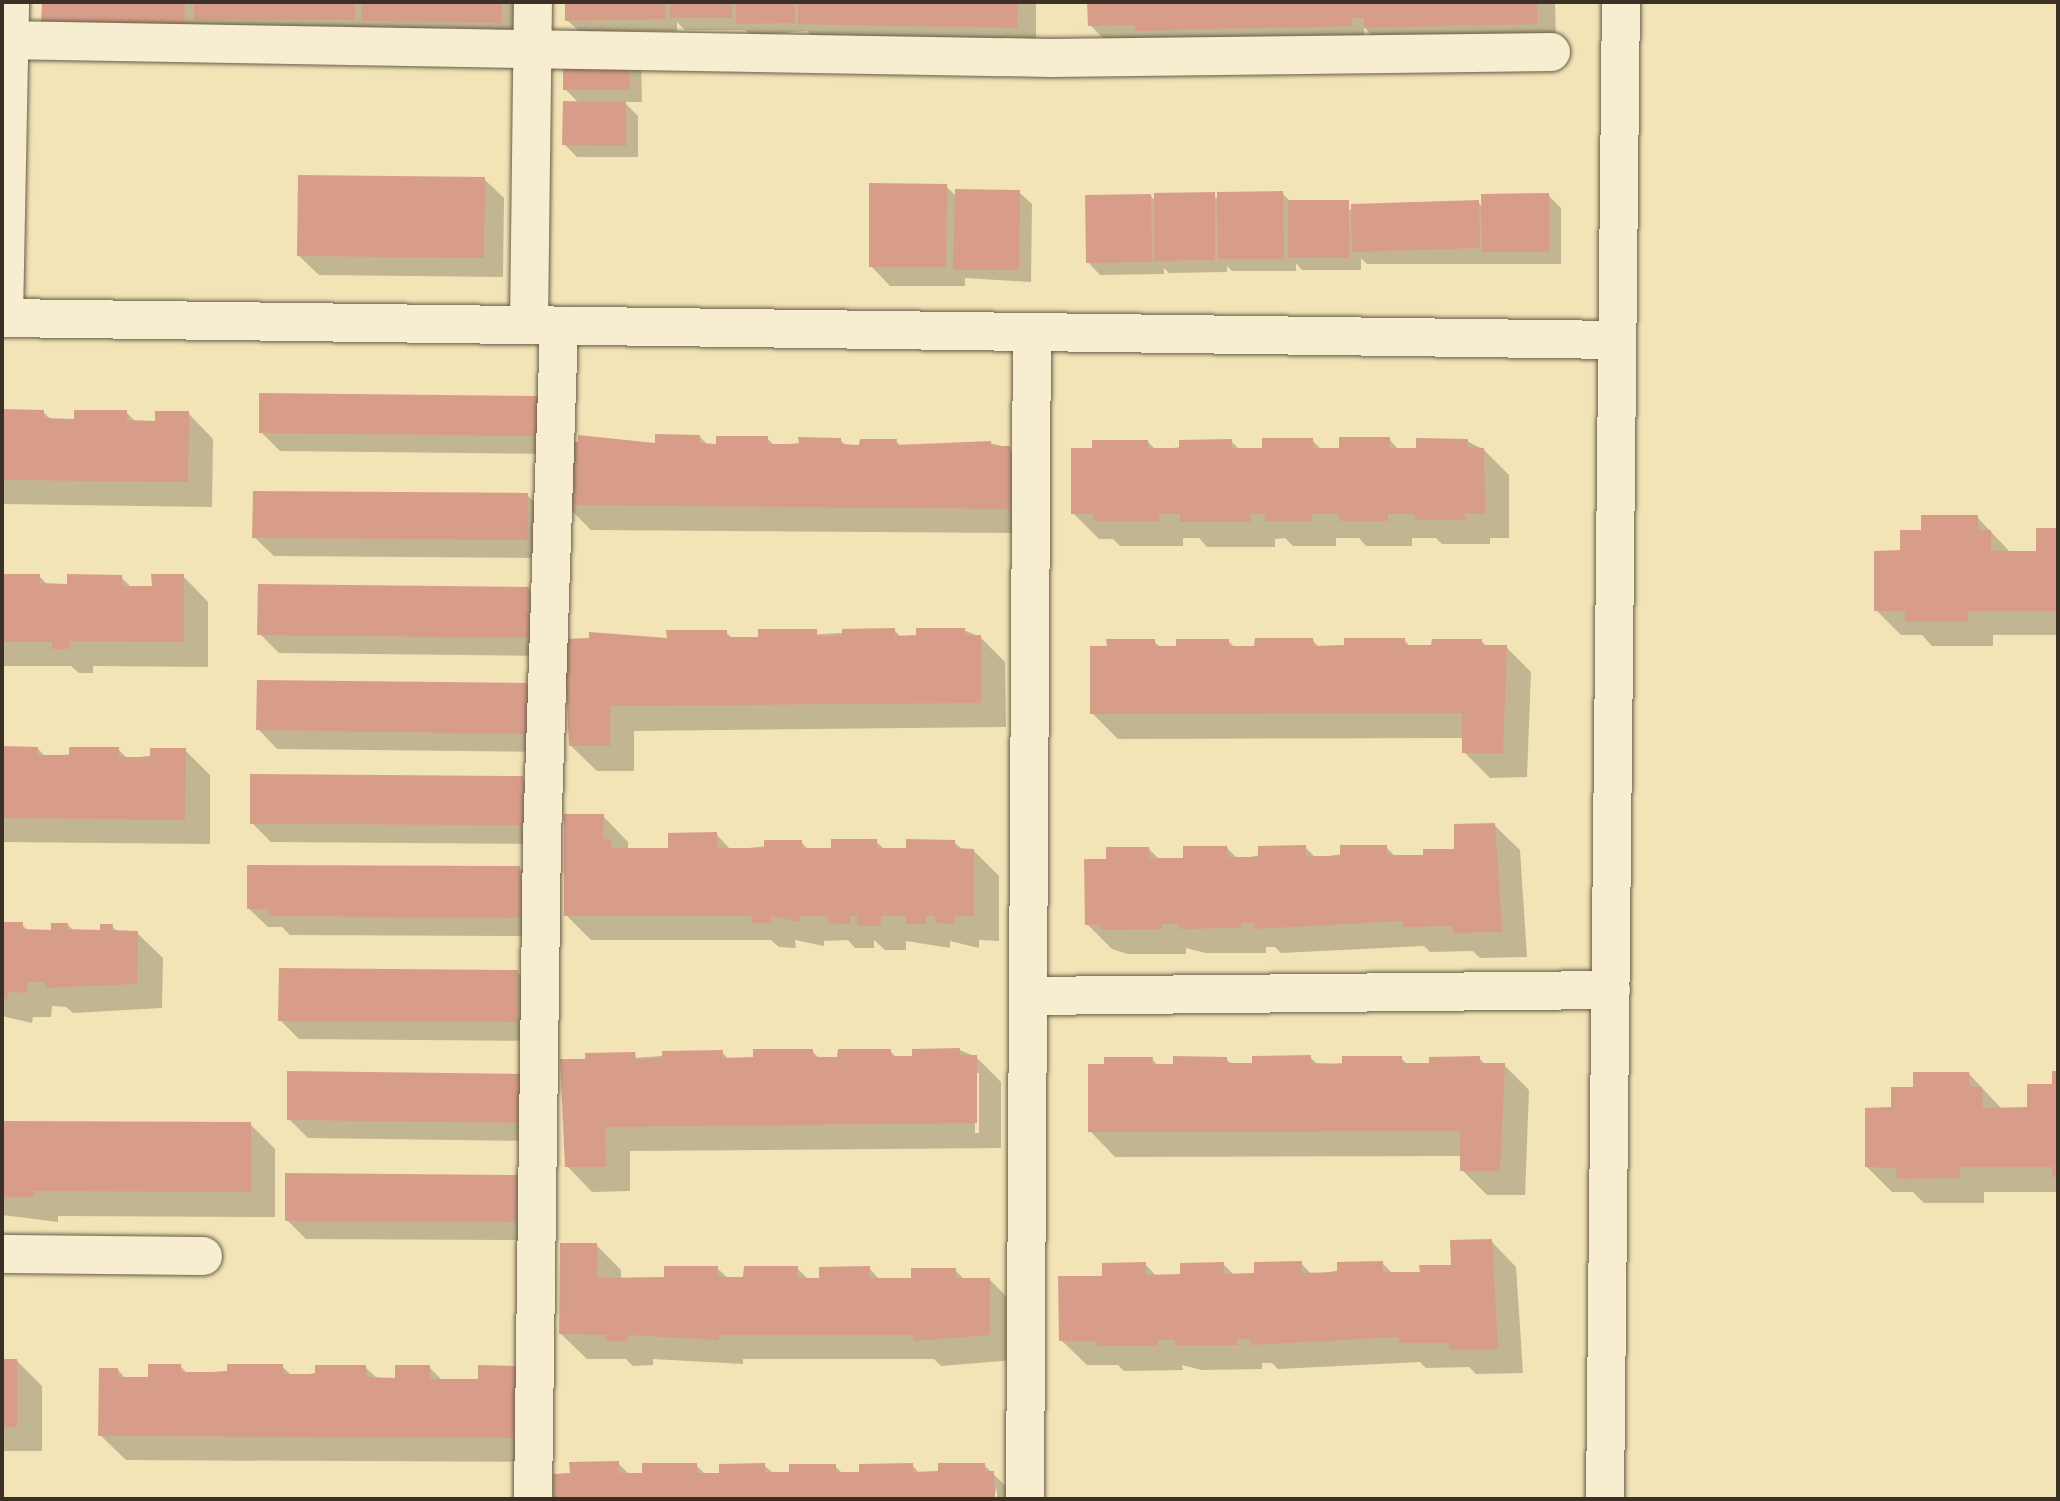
<!DOCTYPE html>
<html>
<head>
<meta charset="utf-8">
<style>
  body { margin:0 }
  #map { position:relative; width:2060px; height:1501px; overflow:hidden; background:#f2e4b6; font-family:"Old Standard TT",serif }
  div>[style] { position:absolute }
  .shadow>* { inset:0; background:#0003 }
  .building>* { inset:0; background:#d89d89 }
  .roads { filter:drop-shadow(0 0 2px #685d49) drop-shadow(0 0 2px #685d49) }
  .minor>* { height:38px; margin:-19px; padding:0 19px; transform-origin:19px; border-radius:19px; background:#f7edd0 }
  span { translate:-50% -50%; white-space:nowrap; text-align:center; line-height:1.15; -webkit-text-stroke:6px #f7edd0; paint-order:stroke }
  .frame { position:absolute; inset:0; border:4px solid #3a3025; pointer-events:none }
</style>
</head>
<body>
<div id="map">
  <div class="shadow">
    <i style="clip-path:polygon(44px 2px,520px 2px,520px 41px,203px 47px)"></i>
    <i style="clip-path:polygon(567px 2px,1036px 2px,1036px 46px,819px 43px,807px 31px,751px 36px,745px 30px,685px 30px,677px 22px,677px 31px,580px 32px,567px 20px)"></i>
    <i style="clip-path:polygon(1089px 2px,1555px 2px,1556px 42px,1373px 37px,1364px 27px,1364px 38px,1109px 44px,1090px 25px)"></i>
    <i style="clip-path:polygon(641px 60px,642px 102px,624px 102px,638px 116px,638px 157px,577px 157px,564px 144px,579px 103px,565px 89px)"></i>
    <i style="clip-path:polygon(484px 179px,504px 198px,503px 277px,319px 275px,299px 256px)"></i>
    <i style="clip-path:polygon(946px 186px,957px 197px,1019px 192px,1032px 204px,1031px 282px,965px 278px,965px 286px,890px 286px,871px 266px)"></i>
    <i style="clip-path:polygon(1282px 193px,1291px 202px,1353px 210px,1478px 202px,1483px 208px,1548px 195px,1561px 208px,1561px 264px,1367px 264px,1361px 258px,1361px 270px,1302px 270px,1296px 263px,1296px 271px,1232px 271px,1227px 266px,1227px 272px,1169px 273px,1164px 268px,1164px 274px,1100px 275px,1088px 262px,1151px 196px,1156px 202px)"></i>
    <i style="clip-path:polygon(538px 398px,557px 454px,280px 451px,261px 432px)"></i>
    <i style="clip-path:polygon(2px 411px,43px 412px,52px 420px,76px 421px,126px 412px,136px 422px,157px 423px,188px 413px,213px 439px,212px 507px,2px 504px)"></i>
    <i style="clip-path:polygon(699px 436px,708px 445px,767px 438px,774px 445px,840px 440px,847px 446px,896px 441px,902px 447px,990px 443px,1009px 448px,1034px 473px,1034px 533px,591px 530px,565px 504px,580px 437px,657px 445px)"></i>
    <i style="clip-path:polygon(1389px 439px,1399px 450px,1467px 441px,1484px 450px,1509px 475px,1509px 538px,1490px 538px,1490px 544px,1442px 544px,1436px 538px,1412px 538px,1412px 546px,1366px 546px,1359px 538px,1336px 538px,1336px 546px,1293px 546px,1285px 538px,1275px 539px,1275px 547px,1207px 547px,1199px 538px,1183px 538px,1183px 546px,1120px 546px,1113px 539px,1099px 539px,1073px 513px,1148px 442px,1156px 450px,1231px 441px,1240px 450px,1264px 450px,1312px 440px,1322px 450px,1341px 450px)"></i>
    <i style="clip-path:polygon(527px 495px,546px 514px,546px 558px,274px 556px,254px 537px)"></i>
    <i style="clip-path:polygon(1977px 517px,2011px 553px,2038px 553px,2058px 530px,2058px 635px,1993px 635px,1993px 646px,1932px 646px,1922px 635px,1901px 635px,1876px 610px,1902px 552px,1923px 532px)"></i>
    <i style="clip-path:polygon(2px 576px,39px 576px,48px 585px,69px 586px,121px 577px,132px 588px,154px 588px,183px 576px,208px 602px,208px 667px,93px 666px,93px 673px,79px 673px,71px 666px,2px 666px)"></i>
    <i style="clip-path:polygon(528px 589px,547px 608px,547px 656px,279px 653px,260px 634px)"></i>
    <i style="clip-path:polygon(894px 630px,902px 638px,964px 630px,980px 637px,1005px 662px,1006px 727px,634px 731px,634px 771px,597px 771px,571px 746px,669px 640px,726px 632px,733px 639px)"></i>
    <i style="clip-path:polygon(1312px 640px,1320px 648px,1404px 640px,1411px 647px,1481px 641px,1488px 647px,1506px 647px,1531px 672px,1527px 777px,1490px 778px,1464px 752px,1464px 738px,1118px 739px,1092px 713px,1154px 641px,1161px 648px,1228px 641px,1236px 648px,1256px 648px)"></i>
    <i style="clip-path:polygon(526px 685px,546px 705px,545px 752px,277px 749px,258px 729px)"></i>
    <i style="clip-path:polygon(2px 748px,38px 749px,46px 757px,118px 749px,128px 759px,185px 750px,210px 775px,210px 844px,2px 842px)"></i>
    <i style="clip-path:polygon(522px 778px,542px 797px,541px 844px,271px 842px,252px 823px)"></i>
    <i style="clip-path:polygon(603px 816px,628px 842px,628px 850px,670px 850px,716px 834px,731px 850px,801px 842px,809px 850px,833px 850px,876px 841px,885px 850px,908px 850px,954px 842px,963px 850px,974px 851px,999px 876px,999px 941px,979px 940px,979px 948px,950px 941px,950px 948px,906px 941px,906px 950px,885px 950px,874px 940px,874px 948px,855px 948px,848px 940px,824px 941px,824px 946px,795px 940px,796px 948px,779px 947px,771px 940px,591px 940px,566px 915px)"></i>
    <i style="clip-path:polygon(1494px 825px,1520px 850px,1527px 957px,1480px 958px,1473px 951px,1430px 952px,1424px 946px,1281px 953px,1275px 947px,1266px 947px,1266px 953px,1206px 953px,1186px 948px,1186px 954px,1128px 954px,1112px 949px,1087px 924px,1108px 861px,1149px 849px,1160px 860px,1185px 860px,1227px 848px,1238px 859px,1305px 847px,1316px 858px,1386px 847px,1396px 857px,1425px 857px,1456px 851px)"></i>
    <i style="clip-path:polygon(520px 868px,539px 887px,538px 936px,290px 935px,282px 927px,268px 927px,248px 908px)"></i>
    <i style="clip-path:polygon(22px 925px,29px 931px,53px 932px,68px 925px,74px 931px,102px 932px,112px 926px,118px 932px,137px 933px,163px 958px,162px 1008px,73px 1013px,66px 1007px,52px 1006px,51px 1017px,33px 1017px,32px 1023px,2px 1016px,2px 926px)"></i>
    <i style="clip-path:polygon(517px 972px,537px 991px,536px 1041px,299px 1039px,280px 1020px)"></i>
    <i style="clip-path:polygon(evenodd,960px 1050px,976px 1057px,1001px 1082px,1001px 1148px,630px 1151px,630px 1191px,592px 1192px,567px 1166px,587px 1061px,722px 1052px,729px 1060px,812px 1051px,820px 1059px,890px 1051px,897px 1058px,960px 1050px,975px 1073px,979px 1073px,979px 1133px,975px 1133px,975px 1073px)"></i>
    <i style="clip-path:polygon(1310px 1057px,1318px 1065px,1401px 1058px,1408px 1065px,1479px 1058px,1486px 1065px,1504px 1065px,1529px 1090px,1525px 1195px,1487px 1195px,1462px 1170px,1462px 1156px,1115px 1157px,1090px 1131px,1152px 1059px,1158px 1066px,1226px 1059px,1233px 1065px)"></i>
    <i style="clip-path:polygon(2058px 1073px,2058px 1192px,1984px 1192px,1984px 1203px,1924px 1203px,1913px 1192px,1892px 1192px,1867px 1167px,1893px 1109px,1915px 1089px,1969px 1074px,2002px 1109px,2029px 1109px,2054px 1086px)"></i>
    <i style="clip-path:polygon(539px 1095px,538px 1141px,308px 1138px,289px 1119px)"></i>
    <i style="clip-path:polygon(2px 1123px,250px 1124px,275px 1149px,275px 1217px,58px 1216px,58px 1222px,2px 1215px)"></i>
    <i style="clip-path:polygon(517px 1177px,536px 1196px,536px 1240px,306px 1239px,287px 1220px)"></i>
    <i style="clip-path:polygon(1491px 1241px,1516px 1267px,1523px 1373px,1476px 1374px,1469px 1367px,1426px 1368px,1420px 1362px,1278px 1369px,1272px 1363px,1262px 1363px,1262px 1369px,1202px 1370px,1182px 1365px,1183px 1370px,1124px 1371px,1118px 1365px,1087px 1365px,1061px 1340px,1104px 1278px,1145px 1264px,1157px 1277px,1182px 1276px,1223px 1264px,1235px 1276px,1257px 1275px,1301px 1263px,1312px 1275px,1382px 1263px,1393px 1274px,1422px 1274px,1453px 1267px)"></i>
    <i style="clip-path:polygon(596px 1245px,621px 1270px,621px 1280px,666px 1279px,717px 1268px,729px 1279px,797px 1268px,809px 1280px,869px 1268px,880px 1280px,913px 1280px,955px 1270px,965px 1280px,990px 1280px,1015px 1305px,1014px 1360px,941px 1366px,934px 1359px,743px 1359px,743px 1364px,653px 1359px,653px 1365px,633px 1366px,626px 1359px,587px 1359px,561px 1334px)"></i>
    <i style="clip-path:polygon(2px 1361px,17px 1361px,42px 1386px,42px 1451px,2px 1451px)"></i>
    <i style="clip-path:polygon(180px 1366px,188px 1374px,282px 1366px,292px 1376px,365px 1367px,378px 1379px,397px 1380px,429px 1367px,443px 1381px,480px 1381px,539px 1462px,126px 1460px,100px 1435px,118px 1370px,126px 1379px,150px 1379px)"></i>
    <i style="clip-path:polygon(618px 1463px,630px 1475px,696px 1465px,706px 1475px,721px 1475px,764px 1465px,774px 1474px,835px 1466px,843px 1474px,912px 1465px,920px 1474px,984px 1465px,1019px 1499px,997px 1499px,997px 1488px,993px 1499px,555px 1499px,572px 1475px)"></i>
  </div>
  <div class="building">
    <i style="clip-path:polygon(42px 2px,185px 2px,184px 29px,41px 26px)"></i>
    <i style="clip-path:polygon(194px 2px,355px 2px,355px 20px,194px 20px)"></i>
    <i style="clip-path:polygon(362px 2px,502px 2px,502px 23px,361px 21px)"></i>
    <i style="clip-path:polygon(565px 2px,665px 2px,665px 19px,565px 21px)"></i>
    <i style="clip-path:polygon(670px 2px,732px 2px,732px 18px,670px 18px)"></i>
    <i style="clip-path:polygon(736px 2px,795px 2px,795px 23px,736px 24px)"></i>
    <i style="clip-path:polygon(798px 2px,1018px 2px,1017px 28px,798px 24px)"></i>
    <i style="clip-path:polygon(1087px 2px,1537px 2px,1537px 24px,1364px 28px,1364px 18px,1352px 18px,1352px 26px,1134px 31px,1135px 25px,1088px 26px)"></i>
    <i style="clip-path:polygon(563px 45px,629px 45px,630px 90px,563px 90px)"></i>
    <i style="clip-path:polygon(563px 101px,626px 102px,626px 146px,562px 145px)"></i>
    <i style="clip-path:polygon(298px 175px,485px 177px,484px 258px,297px 256px)"></i>
    <i style="clip-path:polygon(869px 183px,947px 184px,946px 267px,869px 267px)"></i>
    <i style="clip-path:polygon(955px 189px,1020px 190px,1019px 270px,953px 270px)"></i>
    <i style="clip-path:polygon(1283px 191px,1284px 259px,1218px 259px,1217px 192px)"></i>
    <i style="clip-path:polygon(1215px 192px,1215px 260px,1154px 261px,1154px 193px)"></i>
    <i style="clip-path:polygon(1549px 193px,1549px 252px,1482px 252px,1481px 194px)"></i>
    <i style="clip-path:polygon(1151px 194px,1152px 262px,1086px 263px,1085px 195px)"></i>
    <i style="clip-path:polygon(1288px 200px,1349px 200px,1349px 258px,1288px 258px)"></i>
    <i style="clip-path:polygon(1479px 200px,1480px 248px,1352px 252px,1351px 204px)"></i>
    <i style="clip-path:polygon(259px 393px,538px 396px,538px 436px,259px 433px)"></i>
    <i style="clip-path:polygon(2px 409px,44px 410px,44px 418px,74px 419px,74px 410px,127px 410px,127px 420px,155px 421px,155px 411px,189px 411px,188px 482px,2px 480px)"></i>
    <i style="clip-path:polygon(655px 434px,700px 435px,700px 443px,716px 444px,716px 436px,768px 436px,768px 444px,799px 444px,798px 437px,841px 438px,841px 444px,859px 445px,860px 439px,897px 439px,896px 445px,991px 441px,991px 446px,1010px 446px,1009px 509px,563px 505px,564px 442px,578px 442px,578px 435px,655px 443px)"></i>
    <i style="clip-path:polygon(1339px 437px,1390px 437px,1390px 448px,1416px 448px,1416px 438px,1468px 439px,1468px 447px,1484px 448px,1485px 514px,1465px 513px,1466px 520px,1415px 520px,1415px 514px,1388px 514px,1388px 521px,1339px 521px,1339px 514px,1312px 514px,1312px 521px,1265px 521px,1265px 514px,1250px 514px,1251px 522px,1180px 522px,1180px 514px,1159px 514px,1159px 521px,1093px 521px,1093px 514px,1071px 514px,1071px 448px,1092px 448px,1092px 440px,1148px 440px,1148px 448px,1179px 448px,1179px 440px,1232px 439px,1232px 448px,1262px 448px,1262px 438px,1313px 438px,1313px 448px,1339px 448px)"></i>
    <i style="clip-path:polygon(253px 491px,528px 493px,528px 540px,252px 538px)"></i>
    <i style="clip-path:polygon(1921px 515px,1978px 515px,1978px 530px,1991px 530px,1991px 551px,2036px 551px,2036px 528px,2058px 528px,2058px 611px,1968px 611px,1968px 621px,1905px 622px,1905px 611px,1874px 611px,1874px 551px,1900px 550px,1900px 530px,1921px 530px)"></i>
    <i style="clip-path:polygon(2px 574px,40px 574px,40px 583px,67px 584px,67px 574px,122px 575px,122px 586px,152px 586px,151px 574px,184px 574px,184px 642px,69px 641px,69px 649px,52px 649px,52px 642px,2px 642px)"></i>
    <i style="clip-path:polygon(258px 584px,529px 587px,528px 638px,257px 635px)"></i>
    <i style="clip-path:polygon(895px 628px,895px 636px,916px 635px,916px 628px,965px 628px,965px 635px,981px 635px,981px 703px,610px 706px,610px 746px,569px 746px,564px 639px,589px 638px,589px 632px,667px 638px,666px 630px,727px 630px,727px 637px,758px 637px,758px 629px,817px 629px,817px 636px,842px 636px,842px 629px)"></i>
    <i style="clip-path:polygon(1255px 638px,1313px 638px,1314px 646px,1344px 645px,1344px 638px,1405px 638px,1405px 645px,1431px 645px,1432px 639px,1482px 639px,1482px 645px,1507px 645px,1503px 753px,1462px 753px,1462px 713px,1090px 714px,1090px 646px,1107px 646px,1106px 639px,1155px 639px,1155px 646px,1176px 646px,1176px 639px,1229px 639px,1229px 646px,1254px 646px)"></i>
    <i style="clip-path:polygon(257px 680px,527px 683px,527px 734px,256px 730px)"></i>
    <i style="clip-path:polygon(2px 746px,38px 747px,38px 755px,69px 755px,69px 747px,119px 747px,119px 757px,150px 757px,150px 748px,186px 748px,185px 820px,2px 818px)"></i>
    <i style="clip-path:polygon(250px 774px,523px 776px,522px 825px,250px 824px)"></i>
    <i style="clip-path:polygon(564px 814px,604px 814px,603px 839px,611px 839px,611px 848px,668px 848px,668px 833px,717px 832px,717px 848px,764px 848px,764px 840px,802px 840px,802px 848px,831px 848px,831px 839px,877px 839px,877px 848px,906px 848px,906px 839px,955px 840px,955px 848px,974px 849px,974px 916px,955px 916px,955px 924px,935px 923px,935px 916px,926px 916px,926px 924px,906px 924px,906px 916px,881px 916px,881px 926px,857px 926px,857px 916px,850px 916px,850px 924px,828px 923px,828px 916px,800px 916px,800px 922px,771px 916px,771px 923px,752px 923px,751px 916px,564px 916px)"></i>
    <i style="clip-path:polygon(1495px 823px,1502px 932px,1453px 933px,1452px 926px,1403px 927px,1403px 921px,1254px 929px,1254px 923px,1241px 923px,1241px 928px,1179px 929px,1179px 924px,1162px 924px,1162px 929px,1101px 930px,1100px 925px,1085px 925px,1084px 859px,1106px 859px,1106px 847px,1149px 847px,1150px 858px,1183px 858px,1183px 846px,1227px 846px,1228px 857px,1258px 857px,1258px 846px,1306px 845px,1306px 856px,1340px 856px,1340px 845px,1387px 845px,1387px 855px,1423px 855px,1423px 849px,1454px 849px,1454px 824px)"></i>
    <i style="clip-path:polygon(247px 865px,520px 866px,520px 918px,268px 916px,269px 909px,247px 909px)"></i>
    <i style="clip-path:polygon(2px 922px,23px 922px,23px 929px,51px 930px,51px 923px,68px 923px,68px 929px,100px 930px,100px 924px,113px 924px,112px 930px,138px 931px,137px 984px,45px 988px,45px 982px,27px 982px,27px 993px,8px 992px,8px 999px,2px 999px)"></i>
    <i style="clip-path:polygon(279px 968px,518px 970px,518px 1022px,278px 1021px)"></i>
    <i style="clip-path:polygon(960px 1048px,960px 1055px,977px 1055px,977px 1123px,605px 1127px,606px 1167px,565px 1167px,560px 1059px,585px 1059px,585px 1053px,635px 1052px,636px 1059px,662px 1058px,662px 1051px,723px 1050px,722px 1058px,753px 1057px,753px 1049px,813px 1049px,813px 1057px,837px 1057px,838px 1049px,891px 1049px,891px 1056px,912px 1056px,912px 1049px)"></i>
    <i style="clip-path:polygon(1311px 1055px,1311px 1063px,1342px 1064px,1342px 1056px,1402px 1056px,1402px 1063px,1429px 1063px,1429px 1057px,1480px 1056px,1480px 1063px,1505px 1063px,1500px 1171px,1460px 1171px,1460px 1131px,1088px 1132px,1088px 1064px,1104px 1064px,1104px 1057px,1153px 1057px,1152px 1064px,1173px 1064px,1173px 1056px,1227px 1057px,1227px 1063px,1252px 1063px,1252px 1056px)"></i>
    <i style="clip-path:polygon(287px 1071px,520px 1074px,520px 1123px,287px 1120px)"></i>
    <i style="clip-path:polygon(2052px 1071px,2058px 1071px,2058px 1177px,2052px 1177px,2052px 1167px,1960px 1167px,1960px 1178px,1897px 1179px,1896px 1168px,1865px 1167px,1865px 1108px,1891px 1107px,1891px 1087px,1913px 1087px,1913px 1072px,1969px 1072px,1970px 1086px,1982px 1087px,1983px 1108px,2027px 1107px,2027px 1084px,2052px 1084px)"></i>
    <i style="clip-path:polygon(2px 1121px,251px 1122px,251px 1192px,34px 1191px,33px 1197px,2px 1197px)"></i>
    <i style="clip-path:polygon(285px 1173px,518px 1175px,517px 1222px,285px 1221px)"></i>
    <i style="clip-path:polygon(1492px 1239px,1498px 1349px,1449px 1350px,1449px 1343px,1399px 1343px,1399px 1337px,1251px 1345px,1250px 1339px,1237px 1339px,1238px 1345px,1175px 1345px,1175px 1340px,1158px 1340px,1158px 1346px,1097px 1346px,1097px 1341px,1059px 1341px,1058px 1276px,1102px 1276px,1102px 1263px,1146px 1262px,1146px 1275px,1180px 1274px,1180px 1263px,1224px 1262px,1224px 1274px,1254px 1273px,1254px 1262px,1302px 1261px,1302px 1273px,1337px 1272px,1337px 1262px,1383px 1261px,1383px 1272px,1420px 1272px,1419px 1265px,1451px 1265px,1450px 1240px)"></i>
    <i style="clip-path:polygon(560px 1243px,597px 1243px,597px 1278px,664px 1277px,664px 1266px,718px 1266px,718px 1277px,743px 1277px,744px 1266px,798px 1266px,798px 1278px,819px 1278px,819px 1267px,870px 1266px,870px 1278px,911px 1278px,911px 1268px,956px 1268px,956px 1278px,990px 1278px,990px 1335px,913px 1341px,913px 1335px,719px 1335px,719px 1340px,628px 1335px,628px 1341px,606px 1341px,606px 1335px,559px 1334px)"></i>
    <i style="clip-path:polygon(2px 1359px,17px 1359px,17px 1427px,2px 1427px)"></i>
    <i style="clip-path:polygon(148px 1364px,181px 1364px,181px 1372px,227px 1372px,227px 1364px,283px 1364px,283px 1374px,315px 1374px,315px 1365px,366px 1365px,366px 1377px,395px 1378px,395px 1365px,430px 1365px,430px 1379px,478px 1379px,478px 1365px,516px 1366px,515px 1438px,98px 1436px,99px 1368px,118px 1368px,118px 1377px,148px 1377px)"></i>
    <i style="clip-path:polygon(619px 1461px,619px 1473px,642px 1473px,642px 1463px,697px 1463px,697px 1473px,719px 1473px,719px 1464px,765px 1463px,765px 1472px,789px 1472px,789px 1464px,836px 1464px,836px 1472px,859px 1472px,859px 1464px,913px 1463px,913px 1472px,938px 1471px,938px 1463px,985px 1463px,985px 1471px,994px 1471px,995px 1499px,553px 1499px,553px 1474px,570px 1473px,569px 1462px)"></i>
  </div>
  <div class="roads">
    <div class="minor">
      <i style="left:2px;top:40px;width:1049px;rotate:0.98deg"></i>
      <i style="left:1051px;top:58px;width:500px;rotate:-0.69deg"></i>
      <i style="left:2px;top:318px;width:1615px;rotate:0.78deg"></i>
      <i style="left:4px;top:318px;width:316px;rotate:-88.9deg"></i>
      <i style="left:529px;top:325px;width:323px;rotate:-89.3deg"></i>
      <i style="left:1028px;top:996px;width:583px;rotate:-0.59deg"></i>
      <i style="left:2px;top:1254px;width:201px;rotate:0.6deg"></i>
      <i style="left:533px;top:1499px;width:661px;rotate:-89.22deg"></i>
      <i style="left:542px;top:838px;width:511px;rotate:-88.09deg"></i>
      <i style="left:1025px;top:1499px;width:1166px;rotate:-89.66deg"></i>
      <i style="left:1605px;top:1499px;width:1497px;rotate:-89.39deg"></i>
    </div>
  </div>
  <div class="frame"></div>
</div>
</body>
</html>
